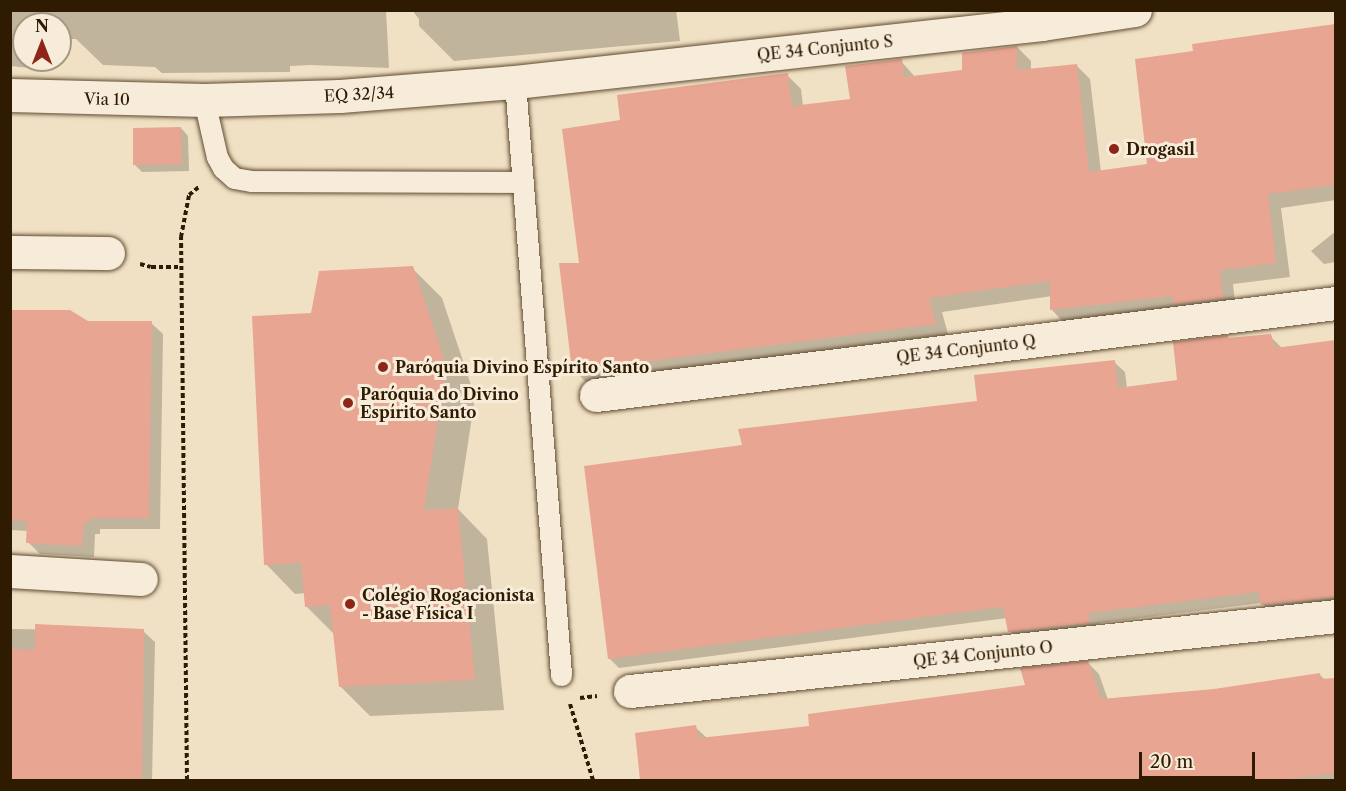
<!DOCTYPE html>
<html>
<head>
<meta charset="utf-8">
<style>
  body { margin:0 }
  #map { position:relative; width:1346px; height:791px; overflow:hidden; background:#f1e1c4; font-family:"Libre Caslon Text",serif }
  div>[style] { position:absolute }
  .shadow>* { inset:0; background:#0003 }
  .building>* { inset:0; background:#e8a592 }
  .path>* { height:4px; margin-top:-2px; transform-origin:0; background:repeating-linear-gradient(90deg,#2f1a02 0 4.5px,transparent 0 7.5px) }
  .roads { filter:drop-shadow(0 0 2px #604c32) drop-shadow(0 0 2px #604c32) }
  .lane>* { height:21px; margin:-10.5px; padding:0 10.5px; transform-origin:10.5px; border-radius:10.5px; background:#f6ecd9 }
  .street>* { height:33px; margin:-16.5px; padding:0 16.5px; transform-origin:16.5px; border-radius:16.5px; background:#f6ecd9 }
  .secondary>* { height:33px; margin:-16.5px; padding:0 16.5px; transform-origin:16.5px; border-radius:16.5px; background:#f6ecd9 }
  .dots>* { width:16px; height:16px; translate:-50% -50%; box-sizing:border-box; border:3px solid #f6ecd9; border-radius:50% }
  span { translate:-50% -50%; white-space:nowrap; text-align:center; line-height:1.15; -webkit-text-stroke:6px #f6ecd9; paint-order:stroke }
  .street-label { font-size:16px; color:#2f1a02 }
  .poi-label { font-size:16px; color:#2f1a02; font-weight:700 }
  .left { translate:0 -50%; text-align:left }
  .frame { position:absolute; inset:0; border:12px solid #2f1a02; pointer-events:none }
  .north { position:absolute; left:12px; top:12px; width:60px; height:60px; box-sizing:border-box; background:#f6ecd9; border:2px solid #a69883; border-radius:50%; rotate:0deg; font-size:16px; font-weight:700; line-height:24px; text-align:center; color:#2f1a02 }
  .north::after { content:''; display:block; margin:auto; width:21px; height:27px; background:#8f2418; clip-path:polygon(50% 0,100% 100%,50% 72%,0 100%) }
  .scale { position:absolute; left:1139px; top:752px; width:116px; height:27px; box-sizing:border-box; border:3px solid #2f1a02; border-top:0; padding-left:8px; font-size:18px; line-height:21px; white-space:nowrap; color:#2f1a02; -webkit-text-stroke:4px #f6ecd9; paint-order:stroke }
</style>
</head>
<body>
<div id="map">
  <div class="shadow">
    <i style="clip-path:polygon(10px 10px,386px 10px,389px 68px,310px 65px,290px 66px,290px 72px,162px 73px,155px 67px,103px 65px,76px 39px,60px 39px,60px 24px,24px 24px,24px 60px,41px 60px,40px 69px,10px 66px)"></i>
    <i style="clip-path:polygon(412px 10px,676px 10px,680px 41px,454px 61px,419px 26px,419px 19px)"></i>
    <i style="clip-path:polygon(1336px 26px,1336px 200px,1281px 208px,1290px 277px,1233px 284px,1236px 312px,1065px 324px,1052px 310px,1052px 296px,942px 312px,949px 338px,588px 384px,574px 370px,622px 122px,787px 75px,801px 89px,803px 106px,851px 100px,901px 61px,915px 77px,963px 72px,1017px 47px,1031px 61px,1031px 70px,1076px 65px,1090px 79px,1101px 172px,1149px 165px,1195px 53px,1193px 45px)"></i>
    <i style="clip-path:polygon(181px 128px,188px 136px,189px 171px,142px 172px,135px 165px)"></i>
    <i style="clip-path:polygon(1336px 231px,1336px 262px,1324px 264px,1311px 251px)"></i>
    <i style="clip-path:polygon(412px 268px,442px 298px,475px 397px,458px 509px,487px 539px,504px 710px,370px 716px,341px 687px,335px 635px,307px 607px,305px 593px,295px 594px,266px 564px,312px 315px)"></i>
    <i style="clip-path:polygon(10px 311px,88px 322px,151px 323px,163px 334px,160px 529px,100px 529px,100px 534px,95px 534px,94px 557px,40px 554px,28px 542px,28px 531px,10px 530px)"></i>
    <i style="clip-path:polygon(1270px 336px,1282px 348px,1336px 343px,1336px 607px,1272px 615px,1262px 603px,1099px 623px,1099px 633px,1020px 642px,1010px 631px,1007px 618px,619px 668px,609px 658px,744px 446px,979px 403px,1114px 362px,1125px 372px,1127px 389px,1179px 381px,1228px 337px,1230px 339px)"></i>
    <i style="clip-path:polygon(10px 629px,143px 631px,155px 642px,152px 780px,10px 780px)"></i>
    <i style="clip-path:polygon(1088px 663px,1099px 674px,1108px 700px,1215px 690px,1320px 675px,1325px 680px,1336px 679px,1336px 780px,980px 780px,978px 768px,965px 770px,965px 780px,641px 780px,636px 734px,695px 727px,707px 738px,811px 728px,1027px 686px)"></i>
  </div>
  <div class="building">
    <i style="clip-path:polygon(1335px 24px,1335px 185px,1268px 194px,1276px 263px,1220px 270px,1223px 298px,1173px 304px,1173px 296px,1050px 310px,1050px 281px,929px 298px,936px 324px,572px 371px,559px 263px,579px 263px,562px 129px,620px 120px,617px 95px,788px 73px,792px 106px,850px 99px,845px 66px,902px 59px,904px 77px,962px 70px,962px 53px,1017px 46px,1017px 70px,1077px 64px,1089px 172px,1147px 164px,1135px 59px,1193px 51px,1192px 44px)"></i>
    <i style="clip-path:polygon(181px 127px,182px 164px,133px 165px,133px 128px)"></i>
    <i style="clip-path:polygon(413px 266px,446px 366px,424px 510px,458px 508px,475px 680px,339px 687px,330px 605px,305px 607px,301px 563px,264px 565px,252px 316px,311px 313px,319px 271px)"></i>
    <i style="clip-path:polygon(10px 310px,70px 310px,88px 321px,152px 321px,149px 518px,89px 518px,89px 523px,84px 523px,82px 546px,26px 543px,27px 521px,10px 520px)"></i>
    <i style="clip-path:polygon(1271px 334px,1275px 348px,1335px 340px,1335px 597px,1261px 605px,1258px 592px,1089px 613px,1089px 623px,1008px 632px,1003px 608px,1000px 607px,608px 659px,584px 466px,742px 445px,738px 429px,977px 401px,974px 375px,1115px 360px,1118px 388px,1177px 380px,1173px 342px,1228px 335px,1228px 338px)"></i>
    <i style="clip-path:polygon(35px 624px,144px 629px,142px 780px,10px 780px,10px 649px,35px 650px)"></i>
    <i style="clip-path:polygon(1088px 661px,1101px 699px,1214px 689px,1320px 673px,1321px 679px,1335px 678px,1335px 773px,1278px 780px,640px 780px,635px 733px,696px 725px,699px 738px,809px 726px,808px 714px,1025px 685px,1020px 668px)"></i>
  </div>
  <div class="path">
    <i style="left:140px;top:264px;width:11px;rotate:15deg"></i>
    <i style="left:151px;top:267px;width:30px"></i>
    <i style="left:580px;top:698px;width:17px;rotate:-7deg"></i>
    <i style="left:570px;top:704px;width:79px;rotate:73.2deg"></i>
    <i style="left:187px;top:780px;width:543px;rotate:-90.63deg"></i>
    <i style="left:181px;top:237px;width:43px;rotate:-79.2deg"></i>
    <i style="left:189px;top:195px;width:13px;rotate:-39deg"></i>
  </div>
  <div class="roads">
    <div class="lane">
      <i style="left:515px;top:82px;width:595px;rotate:85.56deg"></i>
      <i style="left:204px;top:100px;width:58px;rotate:77.2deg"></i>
      <i style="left:217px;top:157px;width:13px;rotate:61deg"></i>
      <i style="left:223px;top:168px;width:15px;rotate:42deg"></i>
      <i style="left:234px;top:178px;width:17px;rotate:10deg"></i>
      <i style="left:251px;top:181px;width:270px;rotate:0.2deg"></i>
    </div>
    <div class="street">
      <i style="left:10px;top:95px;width:194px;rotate:1.5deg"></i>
      <i style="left:204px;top:100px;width:136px;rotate:-1.7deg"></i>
      <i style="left:340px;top:96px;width:176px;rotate:-4.6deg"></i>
      <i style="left:515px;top:82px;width:530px;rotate:-6.28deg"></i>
      <i style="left:10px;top:252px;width:98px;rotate:0.6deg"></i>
      <i style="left:596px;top:395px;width:746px;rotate:-7.09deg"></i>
      <i style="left:10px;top:571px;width:131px;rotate:3.5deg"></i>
      <i style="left:630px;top:691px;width:710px;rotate:-6.06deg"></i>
    </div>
    <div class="secondary">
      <i style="left:1040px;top:10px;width:14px;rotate:82deg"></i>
      <i style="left:1042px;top:24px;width:94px;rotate:-8.6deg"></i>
    </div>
  </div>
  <div class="dots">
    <i style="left:1114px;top:149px;background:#8f2418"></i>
    <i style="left:383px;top:367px;background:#8f2418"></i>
    <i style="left:348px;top:403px;background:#8f2418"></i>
    <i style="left:350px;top:604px;background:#8f2418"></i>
  </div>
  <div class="street-label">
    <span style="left:825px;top:48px;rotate:-6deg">QE 34 Conjunto S</span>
    <span style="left:359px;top:94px;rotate:-3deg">EQ 32/34</span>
    <span style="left:107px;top:99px;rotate:1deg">Via 10</span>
    <span style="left:966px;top:349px;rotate:-7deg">QE 34 Conjunto Q</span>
    <span style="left:983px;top:654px;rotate:-6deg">QE 34 Conjunto O</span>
  </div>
  <div class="poi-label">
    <span class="left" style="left:1126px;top:149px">Drogasil</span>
    <span class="left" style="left:395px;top:367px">Paróquia Divino Espírito Santo</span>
    <span class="left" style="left:360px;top:403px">Paróquia do Divino<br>Espírito Santo</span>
    <span class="left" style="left:362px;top:604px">Colégio Rogacionista<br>- Base Física I</span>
  </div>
  <div class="frame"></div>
  <div class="north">N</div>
  <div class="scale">20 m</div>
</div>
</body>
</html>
